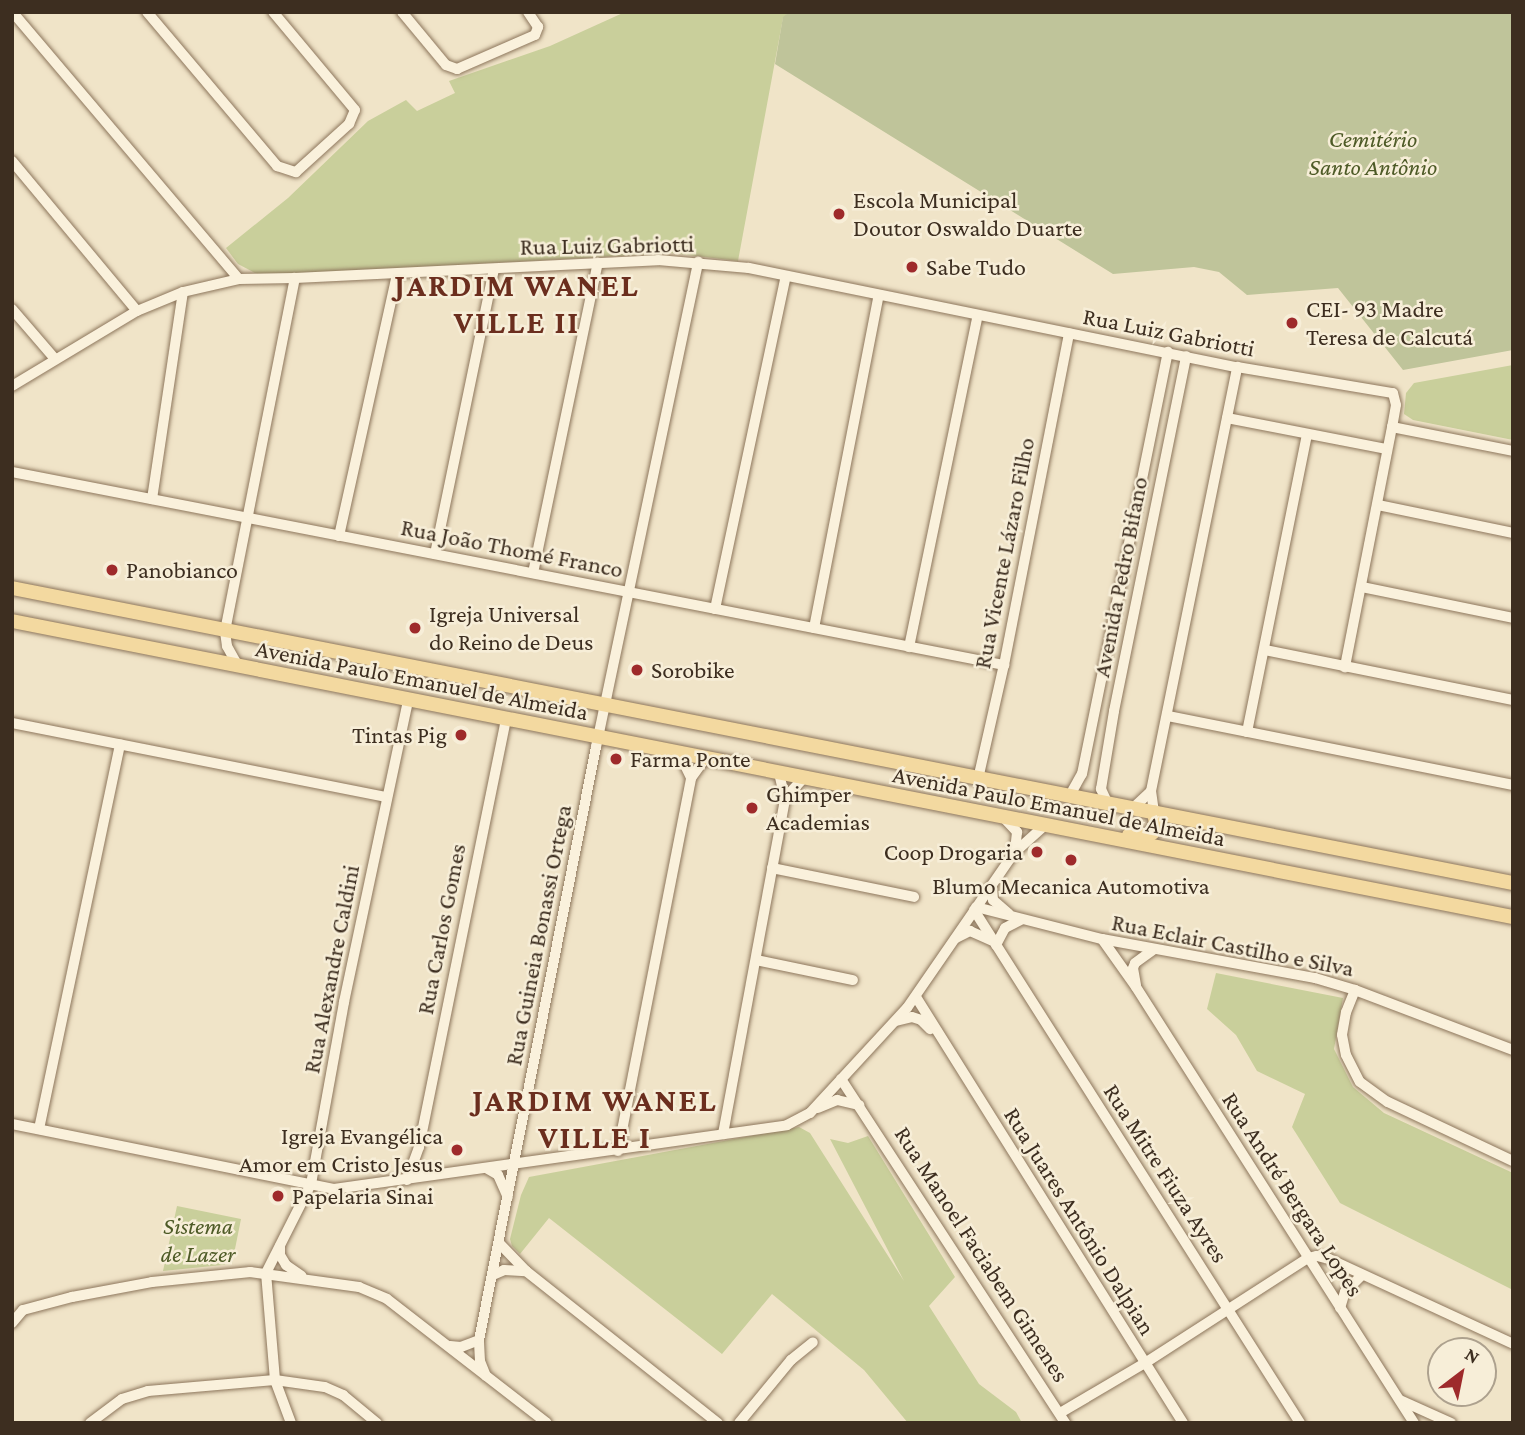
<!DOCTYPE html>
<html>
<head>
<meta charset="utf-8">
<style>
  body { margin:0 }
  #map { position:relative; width:1525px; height:1435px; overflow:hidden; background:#f0e4c8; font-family:"Crimson Pro",serif }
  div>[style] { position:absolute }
  .green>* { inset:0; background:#c9cf9b }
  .cemetery>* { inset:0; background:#bfc49a }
  .roads { filter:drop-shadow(0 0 2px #8d765c) drop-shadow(0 0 2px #8d765c) }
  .minor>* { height:10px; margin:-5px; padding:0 5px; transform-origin:5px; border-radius:5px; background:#faf1dc }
  .major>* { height:14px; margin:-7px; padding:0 7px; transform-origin:7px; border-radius:7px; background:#f3d9a0 }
  .dots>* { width:19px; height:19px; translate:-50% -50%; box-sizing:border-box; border:4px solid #f7eed8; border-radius:50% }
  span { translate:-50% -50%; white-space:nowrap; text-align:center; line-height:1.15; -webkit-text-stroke:5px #f7eed8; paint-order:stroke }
  .park-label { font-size:24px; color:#4d5a26; font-style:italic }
  .poi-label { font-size:24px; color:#3d2e20 }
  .left { translate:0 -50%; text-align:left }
  .right { translate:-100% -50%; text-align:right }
  .street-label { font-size:24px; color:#3d2e20 }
  .district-label { font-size:32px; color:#6b2e1e; font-weight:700; letter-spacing:2px }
  .frame { position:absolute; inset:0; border:14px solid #3d2e20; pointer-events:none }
  .north { position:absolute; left:1427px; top:1337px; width:70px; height:70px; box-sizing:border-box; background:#f7eed8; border:2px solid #ada18e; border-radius:50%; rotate:32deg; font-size:19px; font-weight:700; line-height:28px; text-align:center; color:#3d2e20 }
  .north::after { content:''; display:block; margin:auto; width:24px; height:32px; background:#9e2a2b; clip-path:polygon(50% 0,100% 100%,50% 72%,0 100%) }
</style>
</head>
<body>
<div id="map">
  <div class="green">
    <i style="clip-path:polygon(625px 12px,789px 12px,783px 18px,738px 261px,671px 253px,261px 276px,238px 264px,226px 248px,288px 198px,368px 121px,406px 100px,417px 111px,455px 93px,449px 81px,550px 46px)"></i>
    <i style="clip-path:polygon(1513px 365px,1513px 440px,1413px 420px,1404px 414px,1406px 393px,1414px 383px)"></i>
    <i style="clip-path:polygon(1216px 973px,1343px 998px,1334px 1049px,1353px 1087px,1384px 1113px,1513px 1173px,1513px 1290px,1340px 1203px,1292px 1127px,1305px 1094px,1257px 1071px,1236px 1035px,1207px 1009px)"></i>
    <i style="clip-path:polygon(799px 1127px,810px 1133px,904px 1281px,830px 1139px,848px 1143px,868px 1136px,955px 1277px,929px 1306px,979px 1384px,1016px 1412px,1022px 1423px,908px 1423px,864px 1370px,772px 1294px,722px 1354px,549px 1218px,520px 1254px,512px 1246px,510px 1239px,521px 1195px,529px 1177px)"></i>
    <i style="clip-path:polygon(177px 1206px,241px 1219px,232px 1264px,163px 1271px)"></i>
  </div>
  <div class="cemetery">
    <i style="clip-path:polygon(789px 12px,1513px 12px,1513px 350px,1403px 370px,1338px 288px,1247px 295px,1219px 272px,1194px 267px,1113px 274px,775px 64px,783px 17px)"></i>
  </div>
  <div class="roads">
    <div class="minor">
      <i style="left:147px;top:12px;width:202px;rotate:49.8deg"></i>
      <i style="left:277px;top:166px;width:20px;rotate:18deg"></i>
      <i style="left:296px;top:172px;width:72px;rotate:-42.2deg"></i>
      <i style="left:349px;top:124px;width:15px;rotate:-67deg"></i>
      <i style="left:355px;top:110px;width:128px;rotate:-129.9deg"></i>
      <i style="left:402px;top:12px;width:69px;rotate:50.3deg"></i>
      <i style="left:446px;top:65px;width:12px;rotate:20deg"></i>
      <i style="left:457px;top:69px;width:85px;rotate:-23.6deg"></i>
      <i style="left:535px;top:35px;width:9px;rotate:-69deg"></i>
      <i style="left:538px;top:27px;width:18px;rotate:-124deg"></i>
      <i style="left:15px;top:15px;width:346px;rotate:49.7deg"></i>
      <i style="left:12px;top:161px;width:195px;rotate:50.2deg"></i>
      <i style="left:12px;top:309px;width:66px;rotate:49.3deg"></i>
      <i style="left:12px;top:386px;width:146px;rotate:-31deg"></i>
      <i style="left:137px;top:311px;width:50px;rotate:-22.4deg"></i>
      <i style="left:183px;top:292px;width:57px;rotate:-13.1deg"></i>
      <i style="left:239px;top:279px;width:56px;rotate:-1deg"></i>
      <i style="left:1227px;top:418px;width:163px;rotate:11deg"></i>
      <i style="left:1392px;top:427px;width:123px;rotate:11.2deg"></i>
      <i style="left:12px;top:472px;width:1011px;rotate:11.01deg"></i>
      <i style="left:152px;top:499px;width:209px;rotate:-81.5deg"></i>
      <i style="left:1378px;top:505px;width:138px;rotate:11.7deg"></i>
      <i style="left:339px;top:536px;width:267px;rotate:-77.5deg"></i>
      <i style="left:435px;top:554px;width:291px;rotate:-78.3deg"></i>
      <i style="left:533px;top:573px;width:317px;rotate:-78.2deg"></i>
      <i style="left:1362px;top:587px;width:154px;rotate:11.6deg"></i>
      <i style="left:715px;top:609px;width:340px;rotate:-78deg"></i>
      <i style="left:814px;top:628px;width:339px;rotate:-79deg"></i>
      <i style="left:909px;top:647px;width:339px;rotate:-78.3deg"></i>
      <i style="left:1265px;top:650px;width:253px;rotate:11.4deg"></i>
      <i style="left:238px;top:666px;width:23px;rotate:-119deg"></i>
      <i style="left:227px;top:646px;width:15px;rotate:-98deg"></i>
      <i style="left:225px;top:631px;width:360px;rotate:-78.8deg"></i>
      <i style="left:295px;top:278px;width:363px;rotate:-2.8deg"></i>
      <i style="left:658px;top:260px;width:91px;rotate:5deg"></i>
      <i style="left:749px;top:268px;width:498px;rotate:11.5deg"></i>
      <i style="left:1237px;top:367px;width:158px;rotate:9.5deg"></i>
      <i style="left:1393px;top:393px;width:12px;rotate:76deg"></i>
      <i style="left:1396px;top:405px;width:22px;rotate:100deg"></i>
      <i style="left:1392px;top:427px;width:245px;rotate:101.1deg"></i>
      <i style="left:1168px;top:716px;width:352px;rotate:11.3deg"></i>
      <i style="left:12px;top:723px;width:382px;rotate:11.2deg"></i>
      <i style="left:1247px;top:732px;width:304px;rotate:-78.6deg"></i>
      <i style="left:680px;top:755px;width:25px;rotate:64deg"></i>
      <i style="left:691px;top:778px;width:24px;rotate:-54deg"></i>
      <i style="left:779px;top:773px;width:26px;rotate:77deg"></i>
      <i style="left:785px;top:798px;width:26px;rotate:-47deg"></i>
      <i style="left:978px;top:779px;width:117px;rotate:-77.2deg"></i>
      <i style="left:1004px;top:665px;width:338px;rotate:-78.9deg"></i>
      <i style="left:1151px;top:791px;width:433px;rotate:-78.5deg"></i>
      <i style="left:1069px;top:797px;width:26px;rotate:-61deg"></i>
      <i style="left:1082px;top:774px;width:431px;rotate:-78.5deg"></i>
      <i style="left:1108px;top:804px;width:17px;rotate:-115deg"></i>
      <i style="left:1101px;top:789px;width:79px;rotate:-80.5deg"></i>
      <i style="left:1114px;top:711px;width:362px;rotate:-78.5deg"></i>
      <i style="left:1132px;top:809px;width:26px;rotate:-43deg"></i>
      <i style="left:1151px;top:791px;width:21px;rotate:82deg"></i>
      <i style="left:1005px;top:819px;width:18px;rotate:47deg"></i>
      <i style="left:1017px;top:832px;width:19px;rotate:96deg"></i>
      <i style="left:772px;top:868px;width:145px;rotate:11.5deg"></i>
      <i style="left:992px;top:886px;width:14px;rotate:86deg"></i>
      <i style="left:993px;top:900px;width:21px;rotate:41deg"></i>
      <i style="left:976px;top:907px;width:130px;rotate:14.3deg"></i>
      <i style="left:1102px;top:939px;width:217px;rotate:10.4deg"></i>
      <i style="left:1315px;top:978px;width:42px;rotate:16.7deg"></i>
      <i style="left:1355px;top:990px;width:169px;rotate:20.8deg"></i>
      <i style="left:974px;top:910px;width:608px;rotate:57.56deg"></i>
      <i style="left:956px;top:938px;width:16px;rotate:-27deg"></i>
      <i style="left:970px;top:931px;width:24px;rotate:24deg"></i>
      <i style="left:1102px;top:939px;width:59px;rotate:54.7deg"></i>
      <i style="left:1136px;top:987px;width:517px;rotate:57.48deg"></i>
      <i style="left:996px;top:945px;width:19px;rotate:-62deg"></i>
      <i style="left:1005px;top:928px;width:18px;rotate:-27deg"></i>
      <i style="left:756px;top:960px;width:99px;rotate:11.7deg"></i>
      <i style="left:1136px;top:985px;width:17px;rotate:-100deg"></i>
      <i style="left:1133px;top:968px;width:5px;rotate:-68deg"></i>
      <i style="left:1135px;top:963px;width:24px;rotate:-36deg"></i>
      <i style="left:1355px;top:990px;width:24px;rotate:112deg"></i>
      <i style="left:1346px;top:1012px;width:23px;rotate:100deg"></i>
      <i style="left:1342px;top:1035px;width:20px;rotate:79deg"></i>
      <i style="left:1346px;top:1055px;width:30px;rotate:63deg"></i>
      <i style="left:1360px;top:1082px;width:34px;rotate:36deg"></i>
      <i style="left:1388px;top:1102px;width:138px;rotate:25.3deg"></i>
      <i style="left:916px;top:997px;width:503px;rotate:57.92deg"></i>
      <i style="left:896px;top:1021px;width:16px;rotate:-14deg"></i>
      <i style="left:912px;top:1017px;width:9px;rotate:18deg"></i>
      <i style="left:921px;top:1020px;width:13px;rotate:45deg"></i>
      <i style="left:841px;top:1079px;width:411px;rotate:56.9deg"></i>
      <i style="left:818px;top:1108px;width:21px;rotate:-23deg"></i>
      <i style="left:837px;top:1100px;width:23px;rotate:13deg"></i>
      <i style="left:12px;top:1124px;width:328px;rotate:11.4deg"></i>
      <i style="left:334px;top:1189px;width:457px;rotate:-8deg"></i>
      <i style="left:787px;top:1125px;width:26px;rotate:-28deg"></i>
      <i style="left:810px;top:1113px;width:143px;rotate:-47.3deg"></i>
      <i style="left:907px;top:1008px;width:188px;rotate:-55.4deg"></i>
      <i style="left:1014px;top:853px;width:40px;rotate:-42deg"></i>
      <i style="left:39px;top:1129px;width:393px;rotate:-78.1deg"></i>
      <i style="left:723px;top:1134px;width:342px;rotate:-79.5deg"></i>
      <i style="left:618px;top:1151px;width:380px;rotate:-78.9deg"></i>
      <i style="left:486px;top:1168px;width:14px;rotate:30deg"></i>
      <i style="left:498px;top:1175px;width:24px;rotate:66deg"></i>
      <i style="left:407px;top:1180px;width:35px;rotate:-70deg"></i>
      <i style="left:419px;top:1147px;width:437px;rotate:-78.5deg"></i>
      <i style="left:499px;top:1243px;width:39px;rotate:46deg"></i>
      <i style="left:526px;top:1271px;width:245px;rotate:38.4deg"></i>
      <i style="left:280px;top:1246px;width:9px;rotate:90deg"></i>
      <i style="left:280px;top:1255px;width:12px;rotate:59deg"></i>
      <i style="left:286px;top:1265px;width:19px;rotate:35deg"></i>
      <i style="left:1325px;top:1257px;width:207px;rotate:24.8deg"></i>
      <i style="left:493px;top:1275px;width:12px;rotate:-24deg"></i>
      <i style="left:504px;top:1270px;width:22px;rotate:3deg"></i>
      <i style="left:1340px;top:1308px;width:17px;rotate:-73deg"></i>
      <i style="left:1345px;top:1292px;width:24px;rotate:-45deg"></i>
      <i style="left:12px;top:1323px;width:17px;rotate:-50deg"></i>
      <i style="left:23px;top:1310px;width:51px;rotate:-14.9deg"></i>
      <i style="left:72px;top:1297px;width:81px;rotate:-10.6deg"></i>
      <i style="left:152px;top:1282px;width:99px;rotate:-5.8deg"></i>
      <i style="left:250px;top:1272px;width:110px;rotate:7.8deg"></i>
      <i style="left:359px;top:1287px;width:30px;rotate:23deg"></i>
      <i style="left:387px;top:1299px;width:202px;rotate:37.8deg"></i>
      <i style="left:450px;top:1346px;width:11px;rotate:5deg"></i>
      <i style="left:461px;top:1347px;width:19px;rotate:-21deg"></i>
      <i style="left:486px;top:1376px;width:16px;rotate:-112deg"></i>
      <i style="left:480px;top:1361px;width:21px;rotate:-93deg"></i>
      <i style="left:479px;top:1340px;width:604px;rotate:-78.84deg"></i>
      <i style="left:596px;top:747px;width:496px;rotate:-78.1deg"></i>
      <i style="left:1400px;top:1400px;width:56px;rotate:24.3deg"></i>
      <i style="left:1060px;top:1413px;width:99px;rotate:-30.5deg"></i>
      <i style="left:1145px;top:1363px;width:194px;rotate:-32.8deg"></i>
      <i style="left:1308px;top:1258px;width:9px;rotate:-13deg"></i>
      <i style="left:1317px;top:1256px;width:12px;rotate:14deg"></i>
      <i style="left:90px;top:1423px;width:40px;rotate:-37deg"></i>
      <i style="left:122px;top:1399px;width:27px;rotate:-17deg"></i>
      <i style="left:148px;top:1391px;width:127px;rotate:-5deg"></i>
      <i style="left:275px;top:1380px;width:50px;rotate:8deg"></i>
      <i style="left:325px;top:1387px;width:20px;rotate:24deg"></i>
      <i style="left:343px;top:1395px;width:44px;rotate:39.5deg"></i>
      <i style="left:291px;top:1423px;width:46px;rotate:-110.4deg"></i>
      <i style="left:275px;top:1380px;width:107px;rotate:-94.8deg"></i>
      <i style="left:266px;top:1273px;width:100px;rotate:-63.2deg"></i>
      <i style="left:311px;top:1184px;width:185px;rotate:-79.7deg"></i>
      <i style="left:344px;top:1002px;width:309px;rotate:-78deg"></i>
      <i style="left:739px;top:1423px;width:82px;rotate:-50.5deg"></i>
      <i style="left:791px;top:1360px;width:28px;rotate:-39deg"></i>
    </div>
    <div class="major">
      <i style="left:12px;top:588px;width:1530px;rotate:11.12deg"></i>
      <i style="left:12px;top:621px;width:1530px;rotate:11.16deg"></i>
      <i style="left:1129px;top:835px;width:11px;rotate:10deg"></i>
      <i style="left:1140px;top:837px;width:13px;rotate:-18deg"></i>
      <i style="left:1152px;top:833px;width:10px;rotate:-66deg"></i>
      <i style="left:1156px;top:824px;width:12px;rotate:-99deg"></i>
    </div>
  </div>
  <div class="dots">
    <i style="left:839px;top:214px;background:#9e2a2b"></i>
    <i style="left:912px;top:267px;background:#9e2a2b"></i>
    <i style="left:1292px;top:323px;background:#9e2a2b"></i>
    <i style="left:112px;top:570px;background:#9e2a2b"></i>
    <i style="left:415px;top:628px;background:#9e2a2b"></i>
    <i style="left:637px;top:670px;background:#9e2a2b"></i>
    <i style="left:461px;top:735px;background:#9e2a2b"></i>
    <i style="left:616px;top:759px;background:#9e2a2b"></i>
    <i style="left:752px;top:808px;background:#9e2a2b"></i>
    <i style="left:1037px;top:852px;background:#9e2a2b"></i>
    <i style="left:1071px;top:860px;background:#9e2a2b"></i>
    <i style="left:457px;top:1150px;background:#9e2a2b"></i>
    <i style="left:278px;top:1196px;background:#9e2a2b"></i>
  </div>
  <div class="park-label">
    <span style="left:1373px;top:153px">Cemitério<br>Santo Antônio</span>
    <span style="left:198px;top:1240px">Sistema<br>de Lazer</span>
  </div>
  <div class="poi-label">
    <span class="left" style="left:853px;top:214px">Escola Municipal<br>Doutor Oswaldo Duarte</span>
    <span class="left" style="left:926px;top:267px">Sabe Tudo</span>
    <span class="left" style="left:1306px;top:323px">CEI- 93 Madre<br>Teresa de Calcutá</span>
    <span class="left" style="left:126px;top:570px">Panobianco</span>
    <span class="left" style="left:429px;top:628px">Igreja Universal<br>do Reino de Deus</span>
    <span class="left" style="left:651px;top:670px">Sorobike</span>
    <span class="right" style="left:447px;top:735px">Tintas Pig</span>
    <span class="left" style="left:630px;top:759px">Farma Ponte</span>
    <span class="left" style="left:766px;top:808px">Ghimper<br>Academias</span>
    <span class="right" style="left:1023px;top:852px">Coop Drogaria</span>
    <span style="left:1071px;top:886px">Blumo Mecanica Automotiva</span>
    <span class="right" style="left:443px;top:1150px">Igreja Evangélica<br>Amor em Cristo Jesus</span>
    <span class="left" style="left:292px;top:1196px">Papelaria Sinai</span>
  </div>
  <div class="street-label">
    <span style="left:607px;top:245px;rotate:-1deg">Rua Luiz Gabriotti</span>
    <span style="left:1169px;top:332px;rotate:11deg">Rua Luiz Gabriotti</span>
    <span style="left:512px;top:548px;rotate:11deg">Rua João Thomé Franco</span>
    <span style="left:1004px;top:553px;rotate:-79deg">Rua Vicente Lázaro Filho</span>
    <span style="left:1120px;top:577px;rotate:-79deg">Avenida Pedro Bifano</span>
    <span style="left:422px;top:680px;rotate:11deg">Avenida Paulo Emanuel de Almeida</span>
    <span style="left:1059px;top:806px;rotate:11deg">Avenida Paulo Emanuel de Almeida</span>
    <span style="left:441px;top:929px;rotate:-79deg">Rua Carlos Gomes</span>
    <span style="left:538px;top:935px;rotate:-79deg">Rua Guineia Bonassi Ortega</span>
    <span style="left:1233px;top:945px;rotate:11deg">Rua Eclair Castilho e Silva</span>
    <span style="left:331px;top:969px;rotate:-79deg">Rua Alexandre Caldini</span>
    <span style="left:1166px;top:1173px;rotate:57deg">Rua Mitre Fiuza Ayres</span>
    <span style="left:1293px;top:1194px;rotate:57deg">Rua André Bergara Lopes</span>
    <span style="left:1080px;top:1221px;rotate:58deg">Rua Juares Antônio Dalpian</span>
    <span style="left:982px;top:1254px;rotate:57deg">Rua Manoel Faciabem Gimenes</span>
  </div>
  <div class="district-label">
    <span style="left:517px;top:304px">JARDIM WANEL<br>VILLE II</span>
    <span style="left:595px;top:1119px">JARDIM WANEL<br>VILLE I</span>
  </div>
  <div class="frame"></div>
  <div class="north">N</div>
</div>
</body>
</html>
